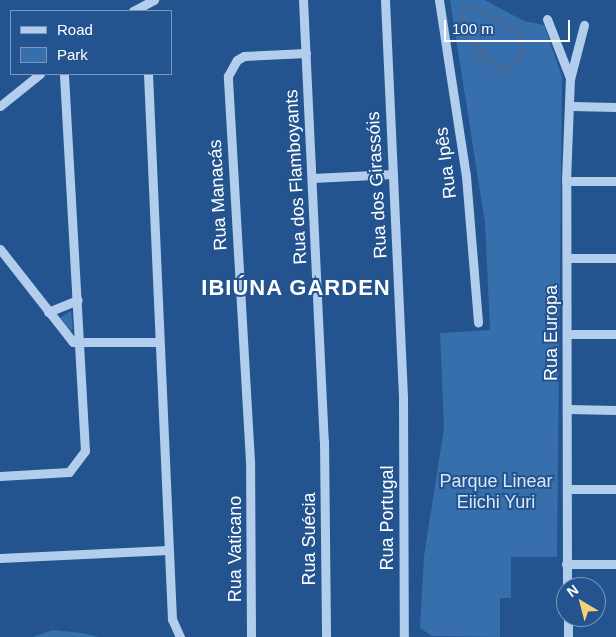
<!DOCTYPE html>
<html>
<head>
<meta charset="utf-8">
<style>
  body { margin:0 }
  #map { position:relative; width:616px; height:637px; overflow:hidden; background:#23548f; font-family:Arial,sans-serif }
  div>[style] { position:absolute }
  .green>* { inset:0; background:#376eac }
  .stream>* { height:2.5px; margin:-1.25px; padding:0 1.25px; transform-origin:1.25px; border-radius:1.25px; background:#476993 }
  .minor>* { height:9px; margin:-4.5px; padding:0 4.5px; transform-origin:4.5px; border-radius:4.5px; background:#b3ceec }
  span { translate:-50% -50%; white-space:nowrap; text-align:center; line-height:1.15; -webkit-text-stroke:4px #23548f; paint-order:stroke }
  .street-label { font-size:18px; color:#fff }
  .park-label { font-size:18px; color:#d8e7f9 }
  .district-label { font-size:22px; color:#fff; font-weight:700; letter-spacing:1px }
  .legend { position:absolute; left:10px; top:10px; width:162px; height:65px; box-sizing:border-box; background:#23548f; border:1px solid #7b98bc; margin:0; padding:6px 9px; list-style:none; font-size:15px; color:#fff }
  .legend li { display:flex; align-items:center; gap:10px; height:25px }
  .legend b { width:25px; border:1px solid #7b98bc }
  .north { position:absolute; left:556px; top:577px; width:50px; height:50px; box-sizing:border-box; background:#23548f; border:1px solid #7b98bc; border-radius:50%; rotate:323deg; font-size:14px; font-weight:700; line-height:20px; text-align:center; color:#fff }
  .north::after { content:''; display:block; margin:auto; width:18px; height:22px; background:#f7d076; clip-path:polygon(50% 0,100% 100%,50% 72%,0 100%) }
  .scale { position:absolute; left:444px; top:20px; width:126px; height:22px; box-sizing:border-box; border:2px solid #fff; border-top:0; padding-left:6px; font-size:15px; line-height:18px; white-space:nowrap; color:#fff; -webkit-text-stroke:4px #23548f; paint-order:stroke }
</style>
</head>
<body>
<div id="map">
  <div class="green">
    <i style="clip-path:polygon(450px 0,485px 0,524px 21px,544px 25px,562px 77px,557px 557px,511px 557px,511px 598px,500px 598px,500px 637px,432px 636px,420px 628px,424px 556px,444px 428px,440px 333px,490px 330px,485px 223px)"></i>
    <i style="clip-path:polygon(71px 311px,73px 328px,71px 331px,60px 318px)"></i>
    <i style="clip-path:polygon(53px 630px,82px 633px,98px 637px,33px 637px)"></i>
  </div>
  <div class="stream">
    <i style="left:475px;top:7px;width:49px;rotate:31.8deg"></i>
    <i style="left:517px;top:33px;width:16px;rotate:76deg"></i>
    <i style="left:521px;top:49px;width:12px;rotate:104deg"></i>
    <i style="left:518px;top:61px;width:20px;rotate:147deg"></i>
    <i style="left:501px;top:72px;width:18px;rotate:-135deg"></i>
    <i style="left:488px;top:59px;width:10px;rotate:-169deg"></i>
    <i style="left:478px;top:57px;width:7px;rotate:-63deg"></i>
    <i style="left:481px;top:51px;width:22px;rotate:-141deg"></i>
    <i style="left:464px;top:37px;width:13px;rotate:-77deg"></i>
    <i style="left:467px;top:24px;width:7px;rotate:-153deg"></i>
    <i style="left:461px;top:21px;width:12px;rotate:-85deg"></i>
    <i style="left:462px;top:9px;width:13px;rotate:-9deg"></i>
  </div>
  <div class="minor">
    <i style="left:303px;top:0;width:441px;rotate:87.3deg"></i>
    <i style="left:324px;top:441px;width:196px;rotate:89.4deg"></i>
    <i style="left:385px;top:0;width:399px;rotate:87.4deg"></i>
    <i style="left:403px;top:399px;width:238px;rotate:89.8deg"></i>
    <i style="left:439px;top:0;width:178px;rotate:81.3deg"></i>
    <i style="left:466px;top:176px;width:147px;rotate:85.3deg"></i>
    <i style="left:133px;top:11px;width:24px;rotate:-28deg"></i>
    <i style="left:547px;top:19px;width:63px;rotate:68.7deg"></i>
    <i style="left:148px;top:74px;width:546px;rotate:87.48deg"></i>
    <i style="left:172px;top:619px;width:20px;rotate:66deg"></i>
    <i style="left:0;top:106px;width:51px;rotate:-38.7deg"></i>
    <i style="left:571px;top:106px;width:45px;rotate:1.3deg"></i>
    <i style="left:313px;top:178px;width:80px;rotate:-2.9deg"></i>
    <i style="left:566px;top:181px;width:50px"></i>
    <i style="left:0;top:249px;width:118px;rotate:51.9deg"></i>
    <i style="left:73px;top:342px;width:85px"></i>
    <i style="left:567px;top:258px;width:49px"></i>
    <i style="left:48px;top:312px;width:32px;rotate:-22deg"></i>
    <i style="left:568px;top:334px;width:48px"></i>
    <i style="left:568px;top:409px;width:48px;rotate:1.2deg"></i>
    <i style="left:0;top:476px;width:69px;rotate:-3.3deg"></i>
    <i style="left:69px;top:472px;width:26px;rotate:-53deg"></i>
    <i style="left:85px;top:451px;width:378px;rotate:-93.2deg"></i>
    <i style="left:569px;top:489px;width:47px"></i>
    <i style="left:0;top:558px;width:168px;rotate:-2.7deg"></i>
    <i style="left:566px;top:564px;width:50px"></i>
    <i style="left:567px;top:587px;width:406px;rotate:-90.1deg"></i>
    <i style="left:566px;top:181px;width:102px;rotate:-87.8deg"></i>
    <i style="left:570px;top:79px;width:56px;rotate:-75.5deg"></i>
    <i style="left:568px;top:617px;width:20px;rotate:90deg"></i>
    <i style="left:251px;top:637px;width:176px;rotate:-90.3deg"></i>
    <i style="left:250px;top:461px;width:386px;rotate:-93.3deg"></i>
    <i style="left:228px;top:76px;width:18px;rotate:-61deg"></i>
    <i style="left:237px;top:60px;width:8px;rotate:-30deg"></i>
    <i style="left:244px;top:56px;width:62px;rotate:-2.8deg"></i>
  </div>
  <div class="street-label">
    <span style="left:446px;top:163px;rotate:-97deg">Rua Ipês</span>
    <span style="left:296px;top:177px;rotate:-93deg">Rua dos Flamboyants</span>
    <span style="left:377px;top:185px;rotate:-93deg">Rua dos Girassóis</span>
    <span style="left:218px;top:195px;rotate:-93deg">Rua Manacás</span>
    <span style="left:551px;top:333px;rotate:-90deg">Rua Europa</span>
    <span style="left:387px;top:518px;rotate:-90deg">Rua Portugal</span>
    <span style="left:309px;top:539px;rotate:-90deg">Rua Suécia</span>
    <span style="left:235px;top:549px;rotate:-90deg">Rua Vaticano</span>
  </div>
  <div class="park-label">
    <span style="left:496px;top:492px">Parque Linear<br>Eiichi Yuri</span>
  </div>
  <div class="district-label">
    <span style="left:296px;top:288px">IBIÚNA GARDEN</span>
  </div>
  <ul class="legend">
  <li><b style="height:6px;background:#b3ceec"></b>Road</li>
  <li><b style="height:14px;background:#376eac"></b>Park</li>
  </ul>
  <div class="north">N</div>
  <div class="scale">100 m</div>
</div>
</body>
</html>
